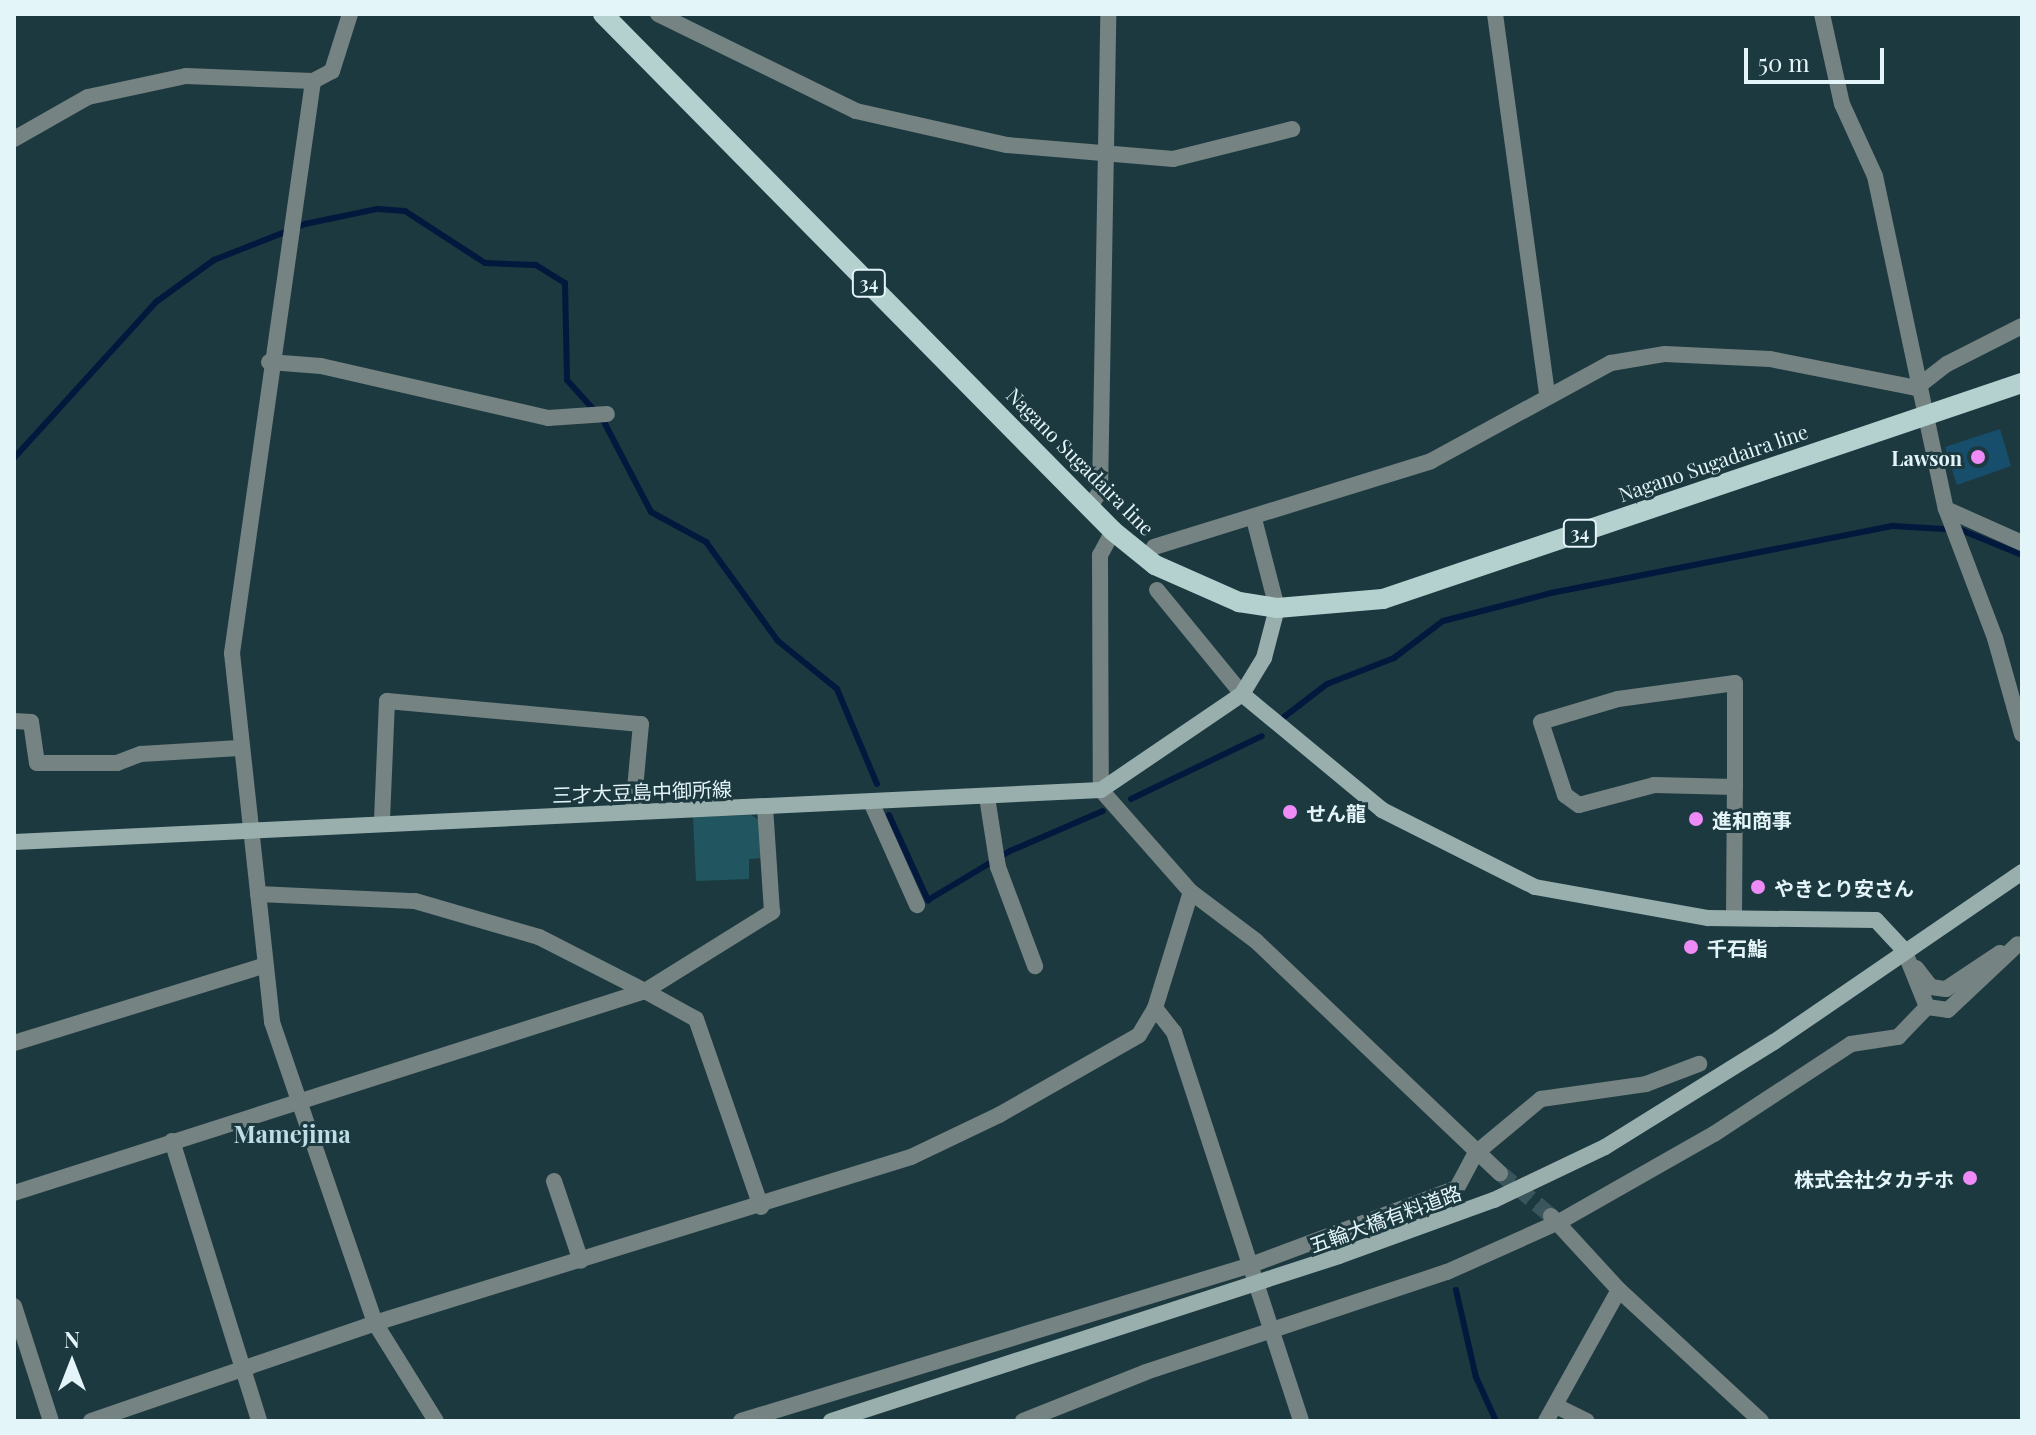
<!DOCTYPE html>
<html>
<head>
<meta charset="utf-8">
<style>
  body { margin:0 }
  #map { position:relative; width:2036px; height:1435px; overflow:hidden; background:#1d3940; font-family:"Playfair Display","Noto Sans JP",serif }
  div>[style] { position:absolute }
  .green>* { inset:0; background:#215661 }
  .stream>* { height:6px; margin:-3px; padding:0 3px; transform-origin:3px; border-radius:3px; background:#02183c }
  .building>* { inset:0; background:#164e6c }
  .minor-tunnel>* { height:16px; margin-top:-8px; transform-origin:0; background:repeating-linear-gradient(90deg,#3b555c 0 16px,transparent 0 24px) }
  .minor>* { height:16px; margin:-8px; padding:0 8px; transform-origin:8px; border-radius:8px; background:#758382 }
  .secondary>* { height:16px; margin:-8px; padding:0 8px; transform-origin:8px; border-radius:8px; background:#99afae }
  .primary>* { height:20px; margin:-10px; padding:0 10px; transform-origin:10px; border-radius:10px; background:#b4d1cf }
  .secondary-bridge>* { height:16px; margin:-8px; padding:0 8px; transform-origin:8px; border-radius:8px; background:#99afae }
  .dots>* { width:22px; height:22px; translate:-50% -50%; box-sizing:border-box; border:4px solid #1d3940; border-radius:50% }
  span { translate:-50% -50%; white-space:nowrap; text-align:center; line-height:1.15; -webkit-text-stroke:6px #1d3940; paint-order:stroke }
  .shield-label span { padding:2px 6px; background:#1d3940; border:2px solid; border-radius:6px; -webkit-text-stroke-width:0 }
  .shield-label { font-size:18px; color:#e4f5f9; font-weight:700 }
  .poi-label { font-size:20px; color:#e4f5f9; font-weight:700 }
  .right { translate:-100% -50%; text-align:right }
  .left { translate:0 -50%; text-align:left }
  .street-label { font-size:20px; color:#e4f5f9 }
  .quarter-label { font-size:24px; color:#bedee6; font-weight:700 }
  .frame { position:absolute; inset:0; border:16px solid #e4f5f9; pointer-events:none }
  .north { position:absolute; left:32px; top:1323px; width:80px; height:80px; -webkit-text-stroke:6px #1d3940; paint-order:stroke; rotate:0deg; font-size:22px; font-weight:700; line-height:32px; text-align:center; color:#e4f5f9 }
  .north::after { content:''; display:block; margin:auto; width:28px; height:36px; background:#e4f5f9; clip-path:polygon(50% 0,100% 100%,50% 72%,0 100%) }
  .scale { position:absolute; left:1744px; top:48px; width:140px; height:36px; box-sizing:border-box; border:4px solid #e4f5f9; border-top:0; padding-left:10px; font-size:24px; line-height:28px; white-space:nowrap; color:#e4f5f9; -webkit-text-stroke:6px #1d3940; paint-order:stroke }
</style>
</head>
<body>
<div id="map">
  <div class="green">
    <i style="clip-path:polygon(751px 815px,759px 820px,761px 858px,749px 859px,749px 879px,696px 881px,693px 817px)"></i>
  </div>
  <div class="stream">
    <i style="left:14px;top:458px;width:211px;rotate:-47.7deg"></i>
    <i style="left:156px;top:302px;width:72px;rotate:-35.9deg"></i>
    <i style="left:214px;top:260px;width:98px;rotate:-21.6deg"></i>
    <i style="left:305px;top:224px;width:74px;rotate:-11.8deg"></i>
    <i style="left:377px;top:209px;width:28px;rotate:4deg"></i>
    <i style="left:405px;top:211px;width:95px;rotate:33deg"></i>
    <i style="left:485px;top:263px;width:51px;rotate:2.2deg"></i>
    <i style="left:536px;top:265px;width:34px;rotate:32deg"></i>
    <i style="left:565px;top:283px;width:97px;rotate:88.8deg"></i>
    <i style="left:567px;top:380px;width:54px;rotate:48deg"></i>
    <i style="left:603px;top:420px;width:104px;rotate:62.4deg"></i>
    <i style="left:651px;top:512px;width:63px;rotate:28.6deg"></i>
    <i style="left:706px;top:542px;width:122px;rotate:54deg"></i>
    <i style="left:778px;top:641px;width:76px;rotate:39.1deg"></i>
    <i style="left:837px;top:689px;width:103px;rotate:67.2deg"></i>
    <i style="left:1284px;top:717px;width:54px;rotate:-37.5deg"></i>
    <i style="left:1327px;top:684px;width:72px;rotate:-21.2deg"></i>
    <i style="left:1394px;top:658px;width:61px;rotate:-37.1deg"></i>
    <i style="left:1443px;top:621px;width:112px;rotate:-14.5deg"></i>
    <i style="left:1551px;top:593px;width:349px;rotate:-11.1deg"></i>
    <i style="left:1893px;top:526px;width:68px;rotate:3.4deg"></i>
    <i style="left:1961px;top:530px;width:66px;rotate:22.3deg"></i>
    <i style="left:1131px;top:799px;width:145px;rotate:-25.7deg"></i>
    <i style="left:889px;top:815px;width:94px;rotate:65.4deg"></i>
    <i style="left:928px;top:900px;width:96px;rotate:-30.9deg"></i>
    <i style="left:1010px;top:851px;width:101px;rotate:-23.3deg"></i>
    <i style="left:1456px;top:1290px;width:89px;rotate:77.1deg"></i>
    <i style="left:1476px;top:1377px;width:48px;rotate:65.6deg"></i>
  </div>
  <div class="building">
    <i style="clip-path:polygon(2000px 429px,2011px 466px,1957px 485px,1945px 447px)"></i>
  </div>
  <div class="minor-tunnel">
    <i style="left:1500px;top:1173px;width:65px;rotate:40deg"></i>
  </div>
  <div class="minor">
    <i style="left:350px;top:14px;width:60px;rotate:107.5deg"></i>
    <i style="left:332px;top:71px;width:21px;rotate:152deg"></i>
    <i style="left:313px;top:81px;width:578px;rotate:98.06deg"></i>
    <i style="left:232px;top:653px;width:371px;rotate:83.8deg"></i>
    <i style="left:272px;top:1022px;width:318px;rotate:71.1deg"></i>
    <i style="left:375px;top:1323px;width:115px;rotate:58.1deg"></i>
    <i style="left:658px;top:14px;width:220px;rotate:26.1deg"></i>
    <i style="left:856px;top:111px;width:155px;rotate:12.7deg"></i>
    <i style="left:1007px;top:145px;width:167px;rotate:4.8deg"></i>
    <i style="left:1173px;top:159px;width:123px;rotate:-14.1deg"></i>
    <i style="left:1495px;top:14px;width:383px;rotate:82.2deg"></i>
    <i style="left:1822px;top:14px;width:92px;rotate:77.5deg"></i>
    <i style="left:1842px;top:104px;width:79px;rotate:65.4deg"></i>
    <i style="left:1875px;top:176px;width:340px;rotate:78deg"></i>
    <i style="left:1946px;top:509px;width:138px;rotate:69.2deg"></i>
    <i style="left:1995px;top:638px;width:100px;rotate:74.3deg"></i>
    <i style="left:14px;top:139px;width:85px;rotate:-29.6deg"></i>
    <i style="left:88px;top:97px;width:100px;rotate:-12.1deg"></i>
    <i style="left:186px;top:76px;width:127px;rotate:2.3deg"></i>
    <i style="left:269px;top:362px;width:52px;rotate:4.4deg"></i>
    <i style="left:321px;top:366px;width:233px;rotate:12.9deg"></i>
    <i style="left:548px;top:418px;width:59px;rotate:-3.9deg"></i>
    <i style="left:1089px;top:507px;width:19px;rotate:-54deg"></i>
    <i style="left:1100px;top:492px;width:478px;rotate:-89deg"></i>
    <i style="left:1946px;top:509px;width:83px;rotate:24.1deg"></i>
    <i style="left:1254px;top:519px;width:92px;rotate:75.5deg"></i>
    <i style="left:1113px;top:531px;width:27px;rotate:118deg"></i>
    <i style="left:1100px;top:555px;width:235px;rotate:89.8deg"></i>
    <i style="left:1101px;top:790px;width:136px;rotate:48.6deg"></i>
    <i style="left:1191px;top:892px;width:81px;rotate:37deg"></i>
    <i style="left:1256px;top:941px;width:337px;rotate:43.6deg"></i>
    <i style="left:1154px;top:547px;width:290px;rotate:-17.2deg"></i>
    <i style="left:1431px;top:461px;width:205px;rotate:-28.6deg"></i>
    <i style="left:1611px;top:363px;width:55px;rotate:-9.5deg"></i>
    <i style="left:1665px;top:354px;width:105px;rotate:2.7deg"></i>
    <i style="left:1770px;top:359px;width:149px;rotate:11.2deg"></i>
    <i style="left:1916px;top:388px;width:39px;rotate:-38deg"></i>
    <i style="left:1947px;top:364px;width:84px;rotate:-26.9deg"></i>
    <i style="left:1157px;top:590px;width:134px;rotate:50.7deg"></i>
    <i style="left:14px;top:721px;width:17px;rotate:3deg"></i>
    <i style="left:31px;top:722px;width:41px;rotate:81.7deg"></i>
    <i style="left:37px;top:763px;width:80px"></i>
    <i style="left:117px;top:763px;width:26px;rotate:-21deg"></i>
    <i style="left:141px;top:754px;width:98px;rotate:-3.5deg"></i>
    <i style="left:987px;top:797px;width:71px;rotate:81.1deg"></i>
    <i style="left:998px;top:867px;width:106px;rotate:69.5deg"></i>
    <i style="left:871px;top:802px;width:113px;rotate:65.9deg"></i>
    <i style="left:382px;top:820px;width:119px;rotate:-87.6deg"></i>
    <i style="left:387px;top:701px;width:255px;rotate:5.2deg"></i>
    <i style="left:641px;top:724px;width:87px;rotate:95.3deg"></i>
    <i style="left:258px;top:894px;width:157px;rotate:2.6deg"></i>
    <i style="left:415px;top:901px;width:129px;rotate:16.2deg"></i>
    <i style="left:539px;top:937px;width:119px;rotate:27deg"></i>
    <i style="left:645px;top:991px;width:150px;rotate:-31.9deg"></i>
    <i style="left:772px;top:912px;width:105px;rotate:-93.8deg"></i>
    <i style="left:1734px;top:918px;width:131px;rotate:-89.6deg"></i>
    <i style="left:1735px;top:787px;width:104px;rotate:-90deg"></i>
    <i style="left:1735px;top:683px;width:118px;rotate:172.2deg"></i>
    <i style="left:1618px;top:699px;width:80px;rotate:163.4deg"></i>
    <i style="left:1541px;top:722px;width:77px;rotate:71.8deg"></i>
    <i style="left:1565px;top:795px;width:17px;rotate:36deg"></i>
    <i style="left:1579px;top:805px;width:78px;rotate:-14.9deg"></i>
    <i style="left:1654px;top:785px;width:81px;rotate:1.4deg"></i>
    <i style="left:1904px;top:950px;width:61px;rotate:68deg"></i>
    <i style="left:1927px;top:1007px;width:21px;rotate:8deg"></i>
    <i style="left:1948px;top:1010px;width:96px;rotate:-43.3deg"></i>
    <i style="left:1916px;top:968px;width:24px;rotate:52deg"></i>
    <i style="left:1931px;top:987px;width:15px;rotate:8deg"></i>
    <i style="left:1946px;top:989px;width:65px;rotate:-33.7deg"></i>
    <i style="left:1155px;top:1008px;width:31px;rotate:52deg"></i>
    <i style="left:1174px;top:1032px;width:409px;rotate:71.9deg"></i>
    <i style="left:14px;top:1043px;width:261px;rotate:-17.2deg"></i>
    <i style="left:172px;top:1141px;width:293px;rotate:72.7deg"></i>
    <i style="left:554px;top:1181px;width:84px;rotate:71.4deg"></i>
    <i style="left:14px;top:1193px;width:663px;rotate:-17.75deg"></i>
    <i style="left:645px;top:991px;width:58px;rotate:28.8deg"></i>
    <i style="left:696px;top:1019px;width:199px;rotate:70.9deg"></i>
    <i style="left:1551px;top:1216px;width:100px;rotate:47.4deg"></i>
    <i style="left:1619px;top:1290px;width:193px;rotate:42.7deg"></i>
    <i style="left:14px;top:1306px;width:121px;rotate:72.2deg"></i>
    <i style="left:1556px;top:1406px;width:34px;rotate:26deg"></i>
    <i style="left:91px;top:1421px;width:300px;rotate:-19deg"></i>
    <i style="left:375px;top:1323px;width:561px;rotate:-17.21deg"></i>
    <i style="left:911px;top:1157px;width:98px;rotate:-25.5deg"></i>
    <i style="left:999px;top:1115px;width:161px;rotate:-29.7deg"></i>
    <i style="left:1139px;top:1035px;width:31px;rotate:-59deg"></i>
    <i style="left:1155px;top:1008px;width:121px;rotate:-72.8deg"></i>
    <i style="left:741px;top:1421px;width:533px;rotate:-17.01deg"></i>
    <i style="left:1251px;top:1265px;width:220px;rotate:-20.5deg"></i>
    <i style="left:1457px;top:1188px;width:40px;rotate:-62deg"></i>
    <i style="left:1476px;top:1153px;width:85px;rotate:-39.7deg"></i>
    <i style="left:1541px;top:1099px;width:106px;rotate:-8.1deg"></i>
    <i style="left:1646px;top:1084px;width:57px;rotate:-20.7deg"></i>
    <i style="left:1023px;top:1421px;width:132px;rotate:-21.7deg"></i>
    <i style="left:1146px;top:1372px;width:317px;rotate:-18.4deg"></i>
    <i style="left:1447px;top:1272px;width:123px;rotate:-24.1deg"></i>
    <i style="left:1559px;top:1222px;width:178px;rotate:-29.6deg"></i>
    <i style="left:1714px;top:1134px;width:164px;rotate:-33.3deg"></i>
    <i style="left:1851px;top:1044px;width:48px;rotate:-8.5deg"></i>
    <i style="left:1898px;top:1037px;width:42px;rotate:-46deg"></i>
    <i style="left:1546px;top:1421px;width:150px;rotate:-60.9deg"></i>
  </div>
  <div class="secondary">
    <i style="left:1242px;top:694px;width:182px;rotate:39.6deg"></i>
    <i style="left:1382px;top:810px;width:171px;rotate:26.7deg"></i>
    <i style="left:1535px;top:887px;width:176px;rotate:10.2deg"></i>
    <i style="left:1708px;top:918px;width:168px;rotate:0.7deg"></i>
    <i style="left:1876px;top:920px;width:41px;rotate:47deg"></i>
    <i style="left:14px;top:842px;width:1088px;rotate:-2.74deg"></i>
    <i style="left:1101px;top:790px;width:171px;rotate:-34.2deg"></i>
    <i style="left:1242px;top:694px;width:42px;rotate:-58.6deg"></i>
    <i style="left:1264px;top:658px;width:52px;rotate:-75.4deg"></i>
    <i style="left:1339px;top:1256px;width:165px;rotate:-19.9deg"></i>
    <i style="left:1494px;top:1200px;width:123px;rotate:-25.5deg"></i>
    <i style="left:1605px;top:1147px;width:199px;rotate:-31.9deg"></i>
    <i style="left:1774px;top:1042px;width:301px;rotate:-34.4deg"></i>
  </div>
  <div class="primary">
    <i style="left:603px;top:14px;width:726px;rotate:45.39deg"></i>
    <i style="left:1113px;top:531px;width:54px;rotate:39deg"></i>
    <i style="left:1155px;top:565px;width:92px;rotate:23.8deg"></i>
    <i style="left:1239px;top:602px;width:38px;rotate:9deg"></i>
    <i style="left:1277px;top:608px;width:106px;rotate:-4.9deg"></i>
    <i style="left:1383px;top:599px;width:675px;rotate:-18.68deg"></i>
  </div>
  <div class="secondary-bridge">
    <i style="left:831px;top:1421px;width:534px;rotate:-17.99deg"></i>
  </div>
  <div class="dots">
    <i style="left:1978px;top:457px;background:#ef8bf7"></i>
    <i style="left:1290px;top:812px;background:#ef8bf7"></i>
    <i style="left:1696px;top:819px;background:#ef8bf7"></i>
    <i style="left:1758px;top:887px;background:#ef8bf7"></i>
    <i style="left:1691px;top:947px;background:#ef8bf7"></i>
    <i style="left:1970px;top:1178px;background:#ef8bf7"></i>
  </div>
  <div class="shield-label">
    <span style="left:869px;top:283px">34</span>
    <span style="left:1580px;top:533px">34</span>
  </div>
  <div class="poi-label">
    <span class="right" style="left:1962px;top:457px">Lawson</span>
    <span class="left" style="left:1306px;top:812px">せん龍</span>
    <span class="left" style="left:1712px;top:819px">進和商事</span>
    <span class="left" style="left:1774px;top:887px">やきとり安さん</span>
    <span class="left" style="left:1707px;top:947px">千石鮨</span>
    <span class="right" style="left:1954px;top:1178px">株式会社タカチホ</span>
  </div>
  <div class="street-label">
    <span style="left:1081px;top:461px;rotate:45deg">Nagano Sugadaira line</span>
    <span style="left:1713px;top:462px;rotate:-19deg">Nagano Sugadaira line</span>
    <span style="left:642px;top:791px;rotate:-2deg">三才大豆島中御所線</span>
    <span style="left:1385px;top:1218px;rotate:-20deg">五輪大橋有料道路</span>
  </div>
  <div class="quarter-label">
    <span style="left:292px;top:1134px">Mamejima</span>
  </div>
  <div class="frame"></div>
  <div class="north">N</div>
  <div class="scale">50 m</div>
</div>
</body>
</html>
